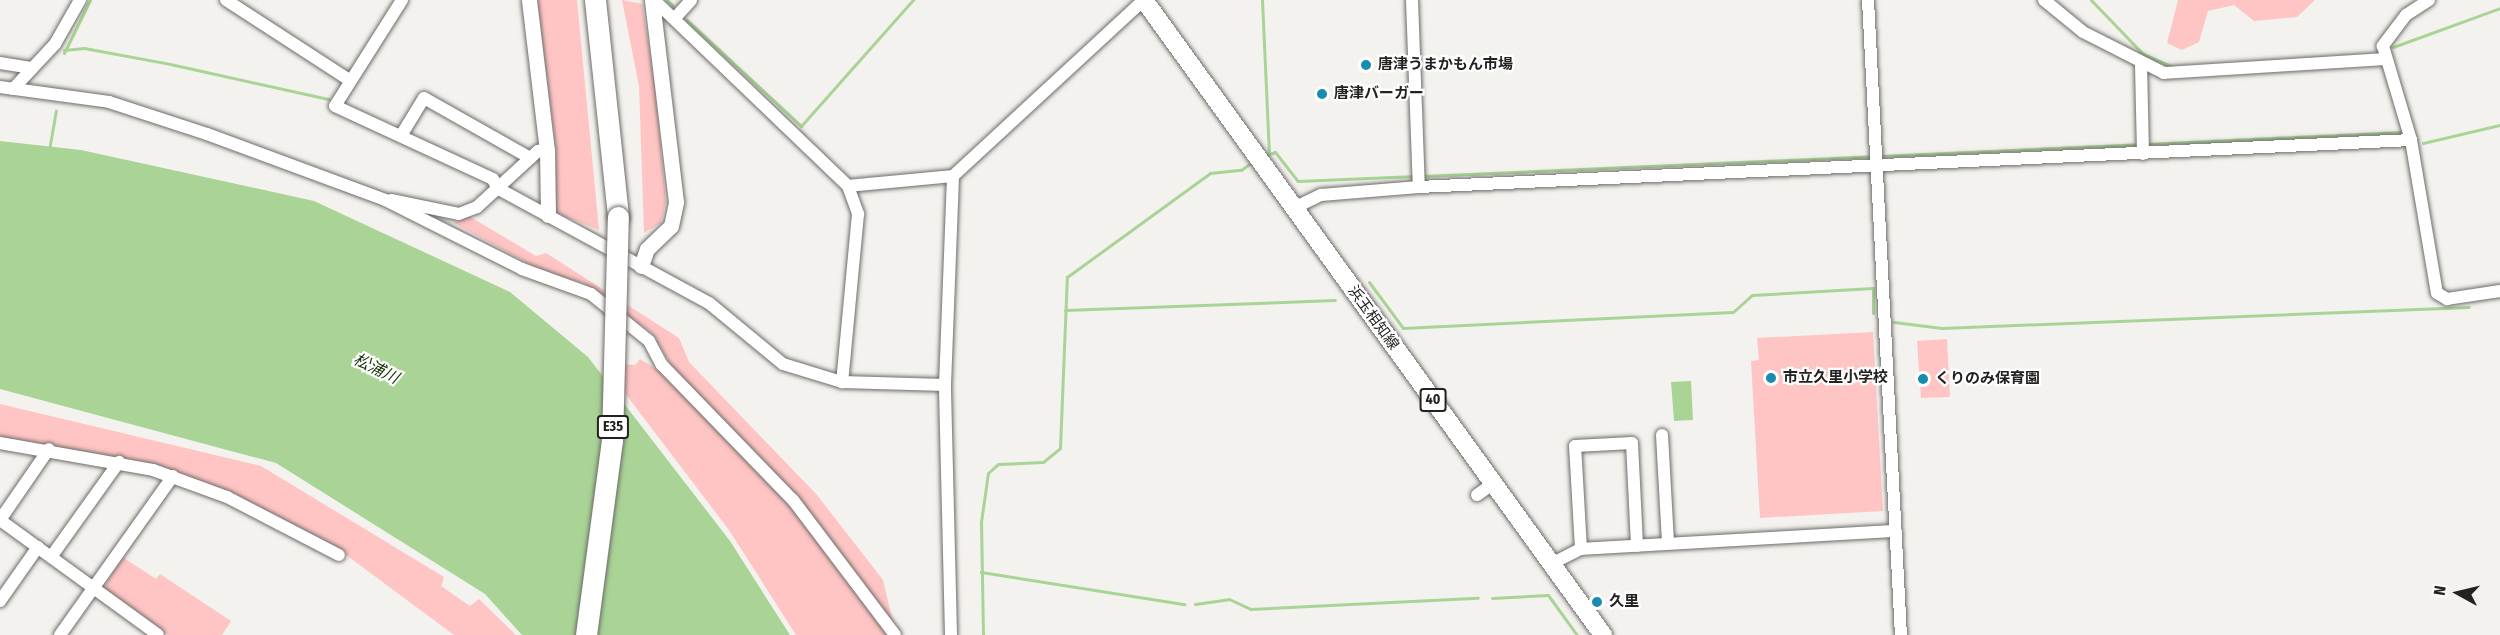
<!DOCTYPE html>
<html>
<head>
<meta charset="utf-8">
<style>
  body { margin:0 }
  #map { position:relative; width:2500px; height:635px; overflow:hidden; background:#f4f2ee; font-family:"Fira Sans Condensed","Noto Sans JP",sans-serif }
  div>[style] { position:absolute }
  .green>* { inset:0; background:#ffc5c4 }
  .water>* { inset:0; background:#a9d496 }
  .stream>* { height:3px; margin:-1.5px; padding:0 1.5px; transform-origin:1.5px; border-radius:1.5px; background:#a9d496 }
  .roads { filter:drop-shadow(0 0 2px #6d6b68) drop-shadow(0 0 2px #6d6b68) }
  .minor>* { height:12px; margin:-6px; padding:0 6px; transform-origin:6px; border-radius:6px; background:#fff }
  .tertiary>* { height:15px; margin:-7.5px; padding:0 7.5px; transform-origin:7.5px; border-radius:7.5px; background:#fff }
  .primary>* { height:18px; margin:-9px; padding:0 9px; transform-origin:9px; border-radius:9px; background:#fff }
  .motorway>* { height:21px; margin:-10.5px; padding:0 10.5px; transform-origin:10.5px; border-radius:10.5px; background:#fff }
  .bridges { filter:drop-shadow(0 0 2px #6d6b68) drop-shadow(0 0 2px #6d6b68) }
  .motorway-bridge>* { height:21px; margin:-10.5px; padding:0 10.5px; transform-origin:10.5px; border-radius:10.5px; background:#fff }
  .dots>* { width:16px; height:16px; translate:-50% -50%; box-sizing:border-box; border:3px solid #fff; border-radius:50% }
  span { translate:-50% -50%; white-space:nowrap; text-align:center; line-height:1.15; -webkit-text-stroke:4.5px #fff; paint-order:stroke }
  .shield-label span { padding:2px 4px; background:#fff; border:2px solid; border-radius:4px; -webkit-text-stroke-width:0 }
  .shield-label { font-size:14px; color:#232221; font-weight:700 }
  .poi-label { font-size:15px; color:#232221; font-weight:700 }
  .left { translate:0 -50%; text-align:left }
  .street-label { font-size:15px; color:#232221 }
  .water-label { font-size:16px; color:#173307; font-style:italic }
  .north { position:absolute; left:2428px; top:563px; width:60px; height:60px; -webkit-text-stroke:4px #fff; paint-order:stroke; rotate:278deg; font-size:16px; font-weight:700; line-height:24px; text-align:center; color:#232221 }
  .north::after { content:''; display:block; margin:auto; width:21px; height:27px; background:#232221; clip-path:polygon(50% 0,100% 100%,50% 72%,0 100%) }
</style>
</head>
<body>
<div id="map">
  <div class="green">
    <i style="clip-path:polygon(537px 0,577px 0,599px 230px,554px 212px,556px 149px)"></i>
    <i style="clip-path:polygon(622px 0,642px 4px,655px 85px,666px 202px,661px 223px,644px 233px,639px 86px)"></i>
    <i style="clip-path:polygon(2178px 0,2315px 0,2297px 17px,2254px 21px,2234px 5px,2208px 11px,2199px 42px,2182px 50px,2167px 43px)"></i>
    <i style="clip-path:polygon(467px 215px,536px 256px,546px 253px,679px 338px,689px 362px,817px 495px,883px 580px,896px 635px,796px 635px,729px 530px,602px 363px,635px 365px,640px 359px,663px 373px,670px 363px,652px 333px,584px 283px,544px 272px,454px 223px)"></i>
    <i style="clip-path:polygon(1873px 332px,1883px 511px,1760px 518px,1751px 361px,1759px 360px,1757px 338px)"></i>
    <i style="clip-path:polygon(1947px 339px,1950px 397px,1921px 398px,1917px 341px)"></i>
    <i style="clip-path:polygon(0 404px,261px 466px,444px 577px,441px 586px,470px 606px,479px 599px,516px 635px,454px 635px,338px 549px,229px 493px,122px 459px,0 439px)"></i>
    <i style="clip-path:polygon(121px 556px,156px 579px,160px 574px,231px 621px,222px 635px,168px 635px,104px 589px)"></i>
  </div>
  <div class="water">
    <i style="clip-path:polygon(0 141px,81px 150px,314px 201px,510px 292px,588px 357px,730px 541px,790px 635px,522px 635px,485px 594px,276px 463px,0 389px)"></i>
    <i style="clip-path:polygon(1691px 381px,1693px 420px,1674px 421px,1671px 382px)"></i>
  </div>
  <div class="stream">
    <i style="left:667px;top:0;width:8px;rotate:45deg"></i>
    <i style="left:1262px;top:0;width:152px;rotate:87.4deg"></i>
    <i style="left:2091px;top:0;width:75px;rotate:46.1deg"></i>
    <i style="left:2143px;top:54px;width:34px;rotate:23deg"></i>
    <i style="left:687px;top:20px;width:156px;rotate:42.9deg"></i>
    <i style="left:801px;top:126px;width:169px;rotate:-48.4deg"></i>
    <i style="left:2393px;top:47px;width:114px;rotate:-20deg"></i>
    <i style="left:64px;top:50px;width:20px;rotate:-6deg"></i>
    <i style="left:84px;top:48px;width:87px;rotate:10.5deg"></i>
    <i style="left:170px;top:64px;width:162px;rotate:12.5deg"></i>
    <i style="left:64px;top:53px;width:59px;rotate:-63.9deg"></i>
    <i style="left:2423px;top:143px;width:79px;rotate:-13.2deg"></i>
    <i style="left:2147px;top:144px;width:255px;rotate:-2.7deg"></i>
    <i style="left:49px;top:150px;width:40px;rotate:-80deg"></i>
    <i style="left:1263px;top:156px;width:13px;rotate:-18deg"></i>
    <i style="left:1275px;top:152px;width:37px;rotate:52deg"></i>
    <i style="left:1298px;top:181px;width:117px;rotate:-2.4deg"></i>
    <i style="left:1880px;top:156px;width:260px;rotate:-2.6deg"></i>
    <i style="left:1421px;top:176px;width:452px;rotate:-2.5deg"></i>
    <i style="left:1369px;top:282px;width:57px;rotate:53.5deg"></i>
    <i style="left:1403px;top:328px;width:330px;rotate:-2.8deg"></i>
    <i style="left:1733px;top:312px;width:25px;rotate:-42deg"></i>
    <i style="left:1752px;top:295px;width:121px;rotate:-3.3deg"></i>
    <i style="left:1873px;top:288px;width:25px;rotate:90deg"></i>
    <i style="left:1065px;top:310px;width:270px;rotate:-2.1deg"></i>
    <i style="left:1894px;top:322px;width:48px;rotate:7.1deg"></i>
    <i style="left:1942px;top:328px;width:527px;rotate:-2.28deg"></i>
    <i style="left:981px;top:572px;width:206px;rotate:9deg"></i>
    <i style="left:1492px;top:598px;width:56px;rotate:-3.1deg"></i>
    <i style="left:1548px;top:595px;width:49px;rotate:54.1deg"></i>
    <i style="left:1195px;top:604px;width:34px;rotate:-8deg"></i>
    <i style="left:1229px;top:599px;width:23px;rotate:25deg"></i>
    <i style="left:1250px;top:609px;width:228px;rotate:-2.8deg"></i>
    <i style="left:983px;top:635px;width:113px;rotate:-91deg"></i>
    <i style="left:981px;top:522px;width:49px;rotate:-81.9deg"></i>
    <i style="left:988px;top:473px;width:13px;rotate:-42deg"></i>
    <i style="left:998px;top:464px;width:45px;rotate:-2.5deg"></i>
    <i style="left:1043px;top:462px;width:22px;rotate:-39deg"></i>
    <i style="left:1060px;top:448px;width:171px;rotate:-87.7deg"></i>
    <i style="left:1067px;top:277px;width:177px;rotate:-36deg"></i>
    <i style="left:1210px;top:173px;width:31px;rotate:-6deg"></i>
    <i style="left:1241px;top:170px;width:14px;rotate:-36deg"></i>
  </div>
  <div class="roads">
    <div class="minor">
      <i style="left:226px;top:0;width:147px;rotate:33deg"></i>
      <i style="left:402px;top:0;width:125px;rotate:122.3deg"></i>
      <i style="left:335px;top:106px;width:174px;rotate:24.8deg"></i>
      <i style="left:493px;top:179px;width:10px;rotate:66deg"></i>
      <i style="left:497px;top:188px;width:241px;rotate:28.5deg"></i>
      <i style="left:709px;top:303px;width:96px;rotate:39.5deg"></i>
      <i style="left:783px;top:364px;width:62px;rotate:17deg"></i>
      <i style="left:842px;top:382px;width:103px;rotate:1.7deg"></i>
      <i style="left:654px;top:0;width:269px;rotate:43.8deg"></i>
      <i style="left:848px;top:186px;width:30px;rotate:70deg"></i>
      <i style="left:858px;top:214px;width:169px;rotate:95.4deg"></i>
      <i style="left:1412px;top:0;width:187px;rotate:87.9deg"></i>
      <i style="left:1868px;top:0;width:636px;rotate:87.03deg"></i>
      <i style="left:2044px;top:0;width:50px;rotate:39.4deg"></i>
      <i style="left:2083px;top:32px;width:91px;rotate:26.8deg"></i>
      <i style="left:2164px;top:73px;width:220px;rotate:-3.6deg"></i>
      <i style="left:2429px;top:0;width:27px;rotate:147deg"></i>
      <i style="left:2406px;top:15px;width:39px;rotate:127deg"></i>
      <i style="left:2383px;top:46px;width:98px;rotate:73.4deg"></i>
      <i style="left:2411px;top:140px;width:155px;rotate:80.4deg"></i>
      <i style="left:2437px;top:293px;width:12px;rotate:31deg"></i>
      <i style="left:2447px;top:299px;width:54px;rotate:-8.6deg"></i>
      <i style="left:675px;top:18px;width:24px;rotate:-48deg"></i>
      <i style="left:0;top:63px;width:31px;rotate:9deg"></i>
      <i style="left:2141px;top:65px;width:89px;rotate:88.7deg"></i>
      <i style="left:0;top:87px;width:110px;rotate:7.8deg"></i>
      <i style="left:109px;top:102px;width:103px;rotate:18.1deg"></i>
      <i style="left:207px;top:134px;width:190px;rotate:20.3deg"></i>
      <i style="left:385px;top:200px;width:153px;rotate:26.7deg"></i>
      <i style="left:522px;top:269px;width:73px;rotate:19.9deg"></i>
      <i style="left:591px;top:294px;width:75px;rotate:39deg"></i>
      <i style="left:649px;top:341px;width:27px;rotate:62deg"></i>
      <i style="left:662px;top:365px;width:188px;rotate:45.9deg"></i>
      <i style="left:793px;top:500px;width:169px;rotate:52.9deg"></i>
      <i style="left:13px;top:89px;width:62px;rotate:-47deg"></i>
      <i style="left:55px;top:44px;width:51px;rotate:-60.4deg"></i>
      <i style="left:402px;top:134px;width:42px;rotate:-58.6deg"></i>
      <i style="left:424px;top:98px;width:122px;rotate:29.5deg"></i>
      <i style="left:848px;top:186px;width:105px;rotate:-5.4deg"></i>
      <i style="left:953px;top:176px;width:260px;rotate:-42.7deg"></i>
      <i style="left:391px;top:200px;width:69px;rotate:11.6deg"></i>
      <i style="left:459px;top:214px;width:19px;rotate:-21deg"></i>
      <i style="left:477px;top:207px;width:83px;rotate:-42.6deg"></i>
      <i style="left:538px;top:151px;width:9px;rotate:-6deg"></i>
      <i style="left:1294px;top:208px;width:30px;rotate:-26deg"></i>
      <i style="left:1321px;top:195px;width:98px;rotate:-4.7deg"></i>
      <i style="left:1419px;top:187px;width:993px;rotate:-2.71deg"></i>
      <i style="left:1662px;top:435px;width:109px;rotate:86.8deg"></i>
      <i style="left:0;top:443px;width:155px;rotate:10deg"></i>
      <i style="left:153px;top:470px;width:79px;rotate:20deg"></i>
      <i style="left:227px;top:497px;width:126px;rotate:27.4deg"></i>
      <i style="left:1477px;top:495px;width:19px;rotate:-35deg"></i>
      <i style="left:0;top:520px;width:195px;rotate:36deg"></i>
      <i style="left:0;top:520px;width:86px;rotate:-55.4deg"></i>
      <i style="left:1581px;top:549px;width:103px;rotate:-93.3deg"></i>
      <i style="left:1575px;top:446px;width:57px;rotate:-3deg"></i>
      <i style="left:1632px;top:443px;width:103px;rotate:87.2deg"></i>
      <i style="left:51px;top:557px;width:117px;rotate:-54.4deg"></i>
      <i style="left:1553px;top:563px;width:31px;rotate:-27deg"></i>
      <i style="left:1581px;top:549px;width:315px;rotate:-3.3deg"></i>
      <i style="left:0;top:601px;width:66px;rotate:-54.9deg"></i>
      <i style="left:60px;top:635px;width:195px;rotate:-54.6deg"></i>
      <i style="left:951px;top:635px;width:250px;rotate:-91.4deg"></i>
      <i style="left:945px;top:385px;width:209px;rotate:-87.8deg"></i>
    </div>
    <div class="tertiary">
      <i style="left:529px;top:0;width:151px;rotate:83.2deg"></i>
      <i style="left:547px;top:150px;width:65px;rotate:89.1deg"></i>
      <i style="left:641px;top:266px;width:18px;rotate:-71deg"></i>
      <i style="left:647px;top:249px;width:33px;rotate:-44deg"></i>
      <i style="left:671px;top:226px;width:25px;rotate:-78deg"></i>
      <i style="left:676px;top:202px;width:203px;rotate:-96.8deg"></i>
    </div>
    <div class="primary">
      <i style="left:1144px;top:0;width:784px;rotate:54.14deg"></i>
    </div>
    <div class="motorway">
      <i style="left:595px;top:0;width:218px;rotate:83.9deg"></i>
    </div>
  </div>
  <div class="bridges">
    <div class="motorway-bridge">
      <i style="left:586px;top:635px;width:196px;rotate:-82.4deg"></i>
      <i style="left:612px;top:441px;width:224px;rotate:-88.5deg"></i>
    </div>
  </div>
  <div class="dots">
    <i style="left:1366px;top:65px;background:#178cb0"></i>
    <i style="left:1322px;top:94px;background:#178cb0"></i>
    <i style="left:1771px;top:378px;background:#178cb0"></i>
    <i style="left:1923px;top:379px;background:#178cb0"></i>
    <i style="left:1597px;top:602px;background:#178cb0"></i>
  </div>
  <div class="shield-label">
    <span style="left:1433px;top:400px">40</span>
    <span style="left:613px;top:427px">E35</span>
  </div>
  <div class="poi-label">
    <span class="left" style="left:1378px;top:65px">唐津うまかもん市場</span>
    <span class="left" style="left:1334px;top:94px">唐津バーガー</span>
    <span class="left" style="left:1783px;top:378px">市立久里小学校</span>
    <span class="left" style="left:1935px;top:379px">くりのみ保育園</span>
    <span class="left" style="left:1609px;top:602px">久里</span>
  </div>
  <div class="street-label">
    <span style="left:1373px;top:318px;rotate:54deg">浜玉相知線</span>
  </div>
  <div class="water-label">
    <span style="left:376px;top:369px;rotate:26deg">松浦川</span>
  </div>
  <div class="north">N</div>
</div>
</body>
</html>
